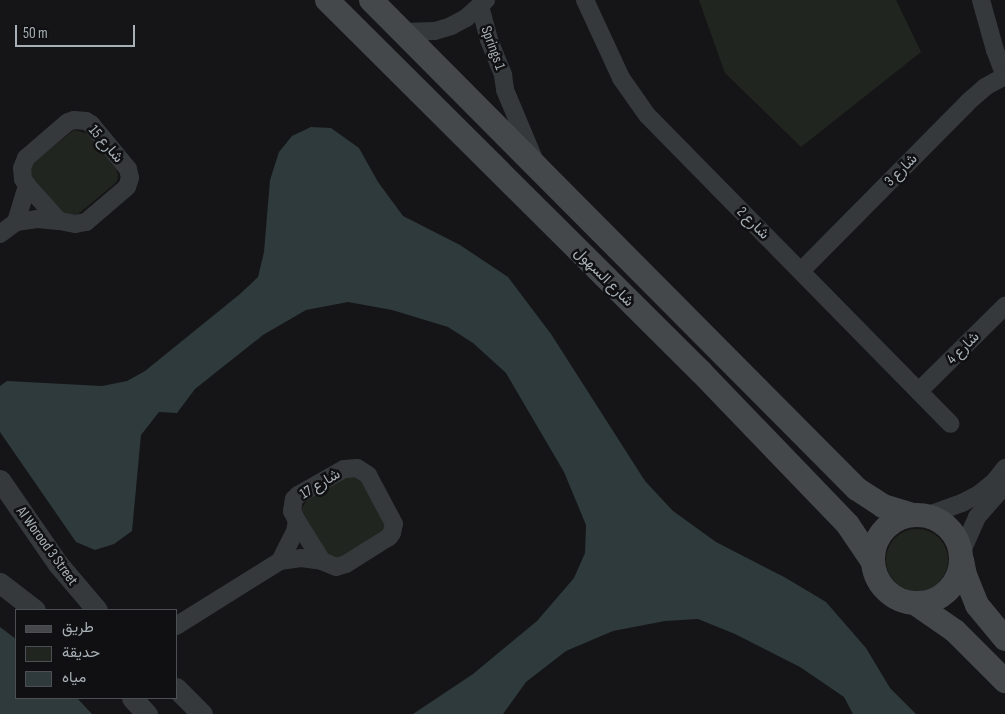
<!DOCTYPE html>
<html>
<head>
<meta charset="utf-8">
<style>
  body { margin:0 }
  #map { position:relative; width:1005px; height:714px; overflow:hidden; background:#151517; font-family:"Sofia Sans Condensed",Vazirmatn,sans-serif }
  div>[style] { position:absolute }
  .green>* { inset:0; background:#20261f }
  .round { border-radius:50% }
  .water>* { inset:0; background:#2e3a3c }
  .minor>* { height:18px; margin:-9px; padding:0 9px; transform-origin:9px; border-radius:9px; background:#36393c }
  .tertiary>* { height:21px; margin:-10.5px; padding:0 10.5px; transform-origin:10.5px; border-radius:10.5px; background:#36393c }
  .secondary>* { height:24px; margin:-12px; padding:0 12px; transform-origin:12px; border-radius:12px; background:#44484b }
  .secondary>.ring { margin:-12px; padding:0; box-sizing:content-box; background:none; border:24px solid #44484b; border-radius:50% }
  span { translate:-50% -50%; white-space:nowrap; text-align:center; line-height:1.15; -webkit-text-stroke:5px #101012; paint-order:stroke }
  .street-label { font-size:15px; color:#a7b0b6 }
  .legend { position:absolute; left:15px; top:609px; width:162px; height:90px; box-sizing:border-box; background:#101012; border:1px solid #4c5054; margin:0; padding:6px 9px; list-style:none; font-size:15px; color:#a7b0b6 }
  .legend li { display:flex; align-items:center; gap:10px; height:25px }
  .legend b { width:25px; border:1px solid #4c5054 }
  .scale { position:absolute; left:15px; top:25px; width:120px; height:22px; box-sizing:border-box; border:2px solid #a7b0b6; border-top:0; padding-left:6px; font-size:15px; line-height:18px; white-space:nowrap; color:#a7b0b6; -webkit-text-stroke:4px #101012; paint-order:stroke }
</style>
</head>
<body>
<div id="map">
  <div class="green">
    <i style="clip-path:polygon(699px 0,896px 0,921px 52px,801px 147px,725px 73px)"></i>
    <i style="clip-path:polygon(74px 130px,88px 134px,116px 169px,118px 175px,117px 181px,112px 186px,78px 214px,73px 215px,61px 212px,32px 176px,30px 170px,32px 164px)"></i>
    <i style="clip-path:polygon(357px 476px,362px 481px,385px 519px,385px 531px,342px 559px,330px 558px,301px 515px,301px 509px,308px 499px,344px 477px)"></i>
    <i class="round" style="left:886px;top:529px;width:62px;height:62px"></i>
  </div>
  <div class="water">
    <i style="clip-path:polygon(311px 127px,331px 128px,359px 148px,378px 182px,403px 216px,460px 245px,508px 277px,551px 334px,645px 481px,673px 511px,716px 542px,786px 578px,826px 602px,866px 648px,890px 688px,916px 714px,853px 714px,844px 697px,800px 667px,735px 634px,698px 619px,665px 621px,613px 631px,566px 651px,526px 682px,503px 714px,413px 714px,473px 674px,537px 621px,574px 578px,585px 553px,586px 525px,564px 472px,506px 373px,473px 343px,448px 327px,392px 310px,348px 302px,306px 310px,263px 335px,195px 389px,177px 413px,159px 412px,141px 435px,132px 531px,114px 544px,95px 550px,76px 542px,0 432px,0 386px,7px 381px,102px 386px,127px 381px,145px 371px,240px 294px,258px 277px,264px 252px,270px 180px,279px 152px,292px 136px)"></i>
    <i style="clip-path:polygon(0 627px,16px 639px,16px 698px,77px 698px,92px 714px,0 714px)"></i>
  </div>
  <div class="minor">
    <i style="left:585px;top:0;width:86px;rotate:65.2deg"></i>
    <i style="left:621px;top:78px;width:45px;rotate:54.9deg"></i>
    <i style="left:647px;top:115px;width:433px;rotate:45.5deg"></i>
    <i style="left:981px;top:0;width:52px;rotate:74.4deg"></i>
    <i style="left:995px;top:50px;width:28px;rotate:69deg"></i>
    <i style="left:480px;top:6px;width:35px;rotate:75deg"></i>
    <i style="left:489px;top:40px;width:38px;rotate:68deg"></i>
    <i style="left:503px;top:75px;width:15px;rotate:82deg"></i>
    <i style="left:505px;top:90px;width:75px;rotate:67.2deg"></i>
    <i style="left:403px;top:32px;width:32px;rotate:-2deg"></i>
    <i style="left:435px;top:31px;width:17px;rotate:-17deg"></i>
    <i style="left:451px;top:26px;width:17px;rotate:-28deg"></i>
    <i style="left:466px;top:18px;width:27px;rotate:-42deg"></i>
    <i style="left:74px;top:120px;width:12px;rotate:5deg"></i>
    <i style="left:86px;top:121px;width:6px;rotate:31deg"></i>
    <i style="left:91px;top:124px;width:58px;rotate:50.6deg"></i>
    <i style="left:128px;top:169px;width:9px;rotate:77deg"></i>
    <i style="left:130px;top:178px;width:9px;rotate:108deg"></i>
    <i style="left:127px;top:187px;width:54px;rotate:139.5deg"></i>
    <i style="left:86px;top:222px;width:11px;rotate:170deg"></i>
    <i style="left:75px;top:224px;width:16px;rotate:-169deg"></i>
    <i style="left:59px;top:221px;width:48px;rotate:-131.6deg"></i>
    <i style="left:27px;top:185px;width:7px;rotate:-124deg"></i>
    <i style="left:23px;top:179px;width:11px;rotate:-95deg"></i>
    <i style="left:22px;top:168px;width:11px;rotate:-68deg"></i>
    <i style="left:26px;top:158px;width:55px;rotate:-40.6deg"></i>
    <i style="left:68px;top:122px;width:6px;rotate:-18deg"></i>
    <i style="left:16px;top:222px;width:39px;rotate:-73deg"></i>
    <i style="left:0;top:234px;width:20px;rotate:-37deg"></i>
    <i style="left:16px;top:222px;width:21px;rotate:-8deg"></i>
    <i style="left:37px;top:219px;width:22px;rotate:5deg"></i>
    <i style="left:801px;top:271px;width:238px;rotate:-45.3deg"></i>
    <i style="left:968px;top:102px;width:23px;rotate:-41deg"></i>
    <i style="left:985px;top:87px;width:23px;rotate:-29deg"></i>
    <i style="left:920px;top:390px;width:120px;rotate:-44.7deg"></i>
    <i style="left:926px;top:516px;width:38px;rotate:-20deg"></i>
    <i style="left:962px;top:503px;width:19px;rotate:-28deg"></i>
    <i style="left:979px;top:494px;width:19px;rotate:-39deg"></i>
    <i style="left:994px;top:482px;width:18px;rotate:-52deg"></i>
    <i style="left:962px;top:551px;width:37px;rotate:-66deg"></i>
    <i style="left:977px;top:517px;width:43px;rotate:-48.8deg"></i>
    <i style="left:280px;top:561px;width:33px;rotate:-63deg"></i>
    <i style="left:295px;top:532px;width:11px;rotate:-80deg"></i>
    <i style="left:297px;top:521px;width:11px;rotate:-117deg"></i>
    <i style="left:292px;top:511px;width:12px;rotate:-81deg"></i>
    <i style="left:294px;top:499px;width:6px;rotate:-45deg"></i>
    <i style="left:298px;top:495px;width:53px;rotate:-29.5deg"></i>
    <i style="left:344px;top:469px;width:13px;rotate:-4deg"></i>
    <i style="left:357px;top:468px;width:13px;rotate:32deg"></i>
    <i style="left:368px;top:475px;width:55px;rotate:62deg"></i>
    <i style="left:394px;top:524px;width:9px;rotate:103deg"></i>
    <i style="left:392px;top:533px;width:5px;rotate:127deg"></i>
    <i style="left:389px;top:537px;width:51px;rotate:147.9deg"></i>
    <i style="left:346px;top:564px;width:10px;rotate:163deg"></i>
    <i style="left:336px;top:567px;width:15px;rotate:-157deg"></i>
    <i style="left:322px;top:561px;width:47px;rotate:-122deg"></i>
    <i style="left:176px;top:626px;width:123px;rotate:-32deg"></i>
    <i style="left:280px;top:561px;width:21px;rotate:-8deg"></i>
    <i style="left:301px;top:558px;width:21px;rotate:8deg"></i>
  </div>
  <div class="tertiary">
    <i style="left:0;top:480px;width:102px;rotate:55.4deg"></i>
    <i style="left:58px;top:564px;width:60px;rotate:49.7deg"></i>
    <i style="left:0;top:583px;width:44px;rotate:37.6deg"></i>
    <i style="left:176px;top:688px;width:37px;rotate:45deg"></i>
    <i style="left:132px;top:698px;width:22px;rotate:47deg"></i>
  </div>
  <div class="secondary">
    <i style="left:327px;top:0;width:528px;rotate:44.85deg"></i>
    <i style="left:701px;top:372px;width:212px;rotate:46.1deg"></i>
    <i style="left:848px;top:525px;width:45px;rotate:56deg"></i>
    <i style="left:371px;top:0;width:689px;rotate:45.18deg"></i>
    <i style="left:857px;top:489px;width:31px;rotate:33deg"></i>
    <i style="left:883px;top:506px;width:31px;rotate:17deg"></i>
    <i class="ring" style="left:873px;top:515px;width:64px;height:64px"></i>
    <i style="left:962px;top:560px;width:15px;rotate:79deg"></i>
    <i style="left:965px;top:575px;width:32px;rotate:68deg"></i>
    <i style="left:977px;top:605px;width:44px;rotate:50.5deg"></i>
    <i style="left:916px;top:604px;width:47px;rotate:34.7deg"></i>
    <i style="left:955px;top:631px;width:71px;rotate:45deg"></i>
  </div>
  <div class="street-label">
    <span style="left:493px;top:48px;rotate:70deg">Springs 1</span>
    <span style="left:106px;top:144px;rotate:49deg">شارع 15</span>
    <span style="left:901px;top:170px;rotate:-45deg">شارع 3</span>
    <span style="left:753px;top:223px;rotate:45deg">شارع 2</span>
    <span style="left:604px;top:277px;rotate:45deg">شارع السهول</span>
    <span style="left:963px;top:348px;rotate:-45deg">شارع 4</span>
    <span style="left:320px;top:484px;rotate:-31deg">شارع 17</span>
    <span style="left:47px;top:546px;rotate:54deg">Al Worood 3 Street</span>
  </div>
  <ul class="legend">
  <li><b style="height:6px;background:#44484b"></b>طريق</li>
  <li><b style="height:14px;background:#20261f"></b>حديقة</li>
  <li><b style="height:14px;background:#2e3a3c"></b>مياه</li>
  </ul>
  <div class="scale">50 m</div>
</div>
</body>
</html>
